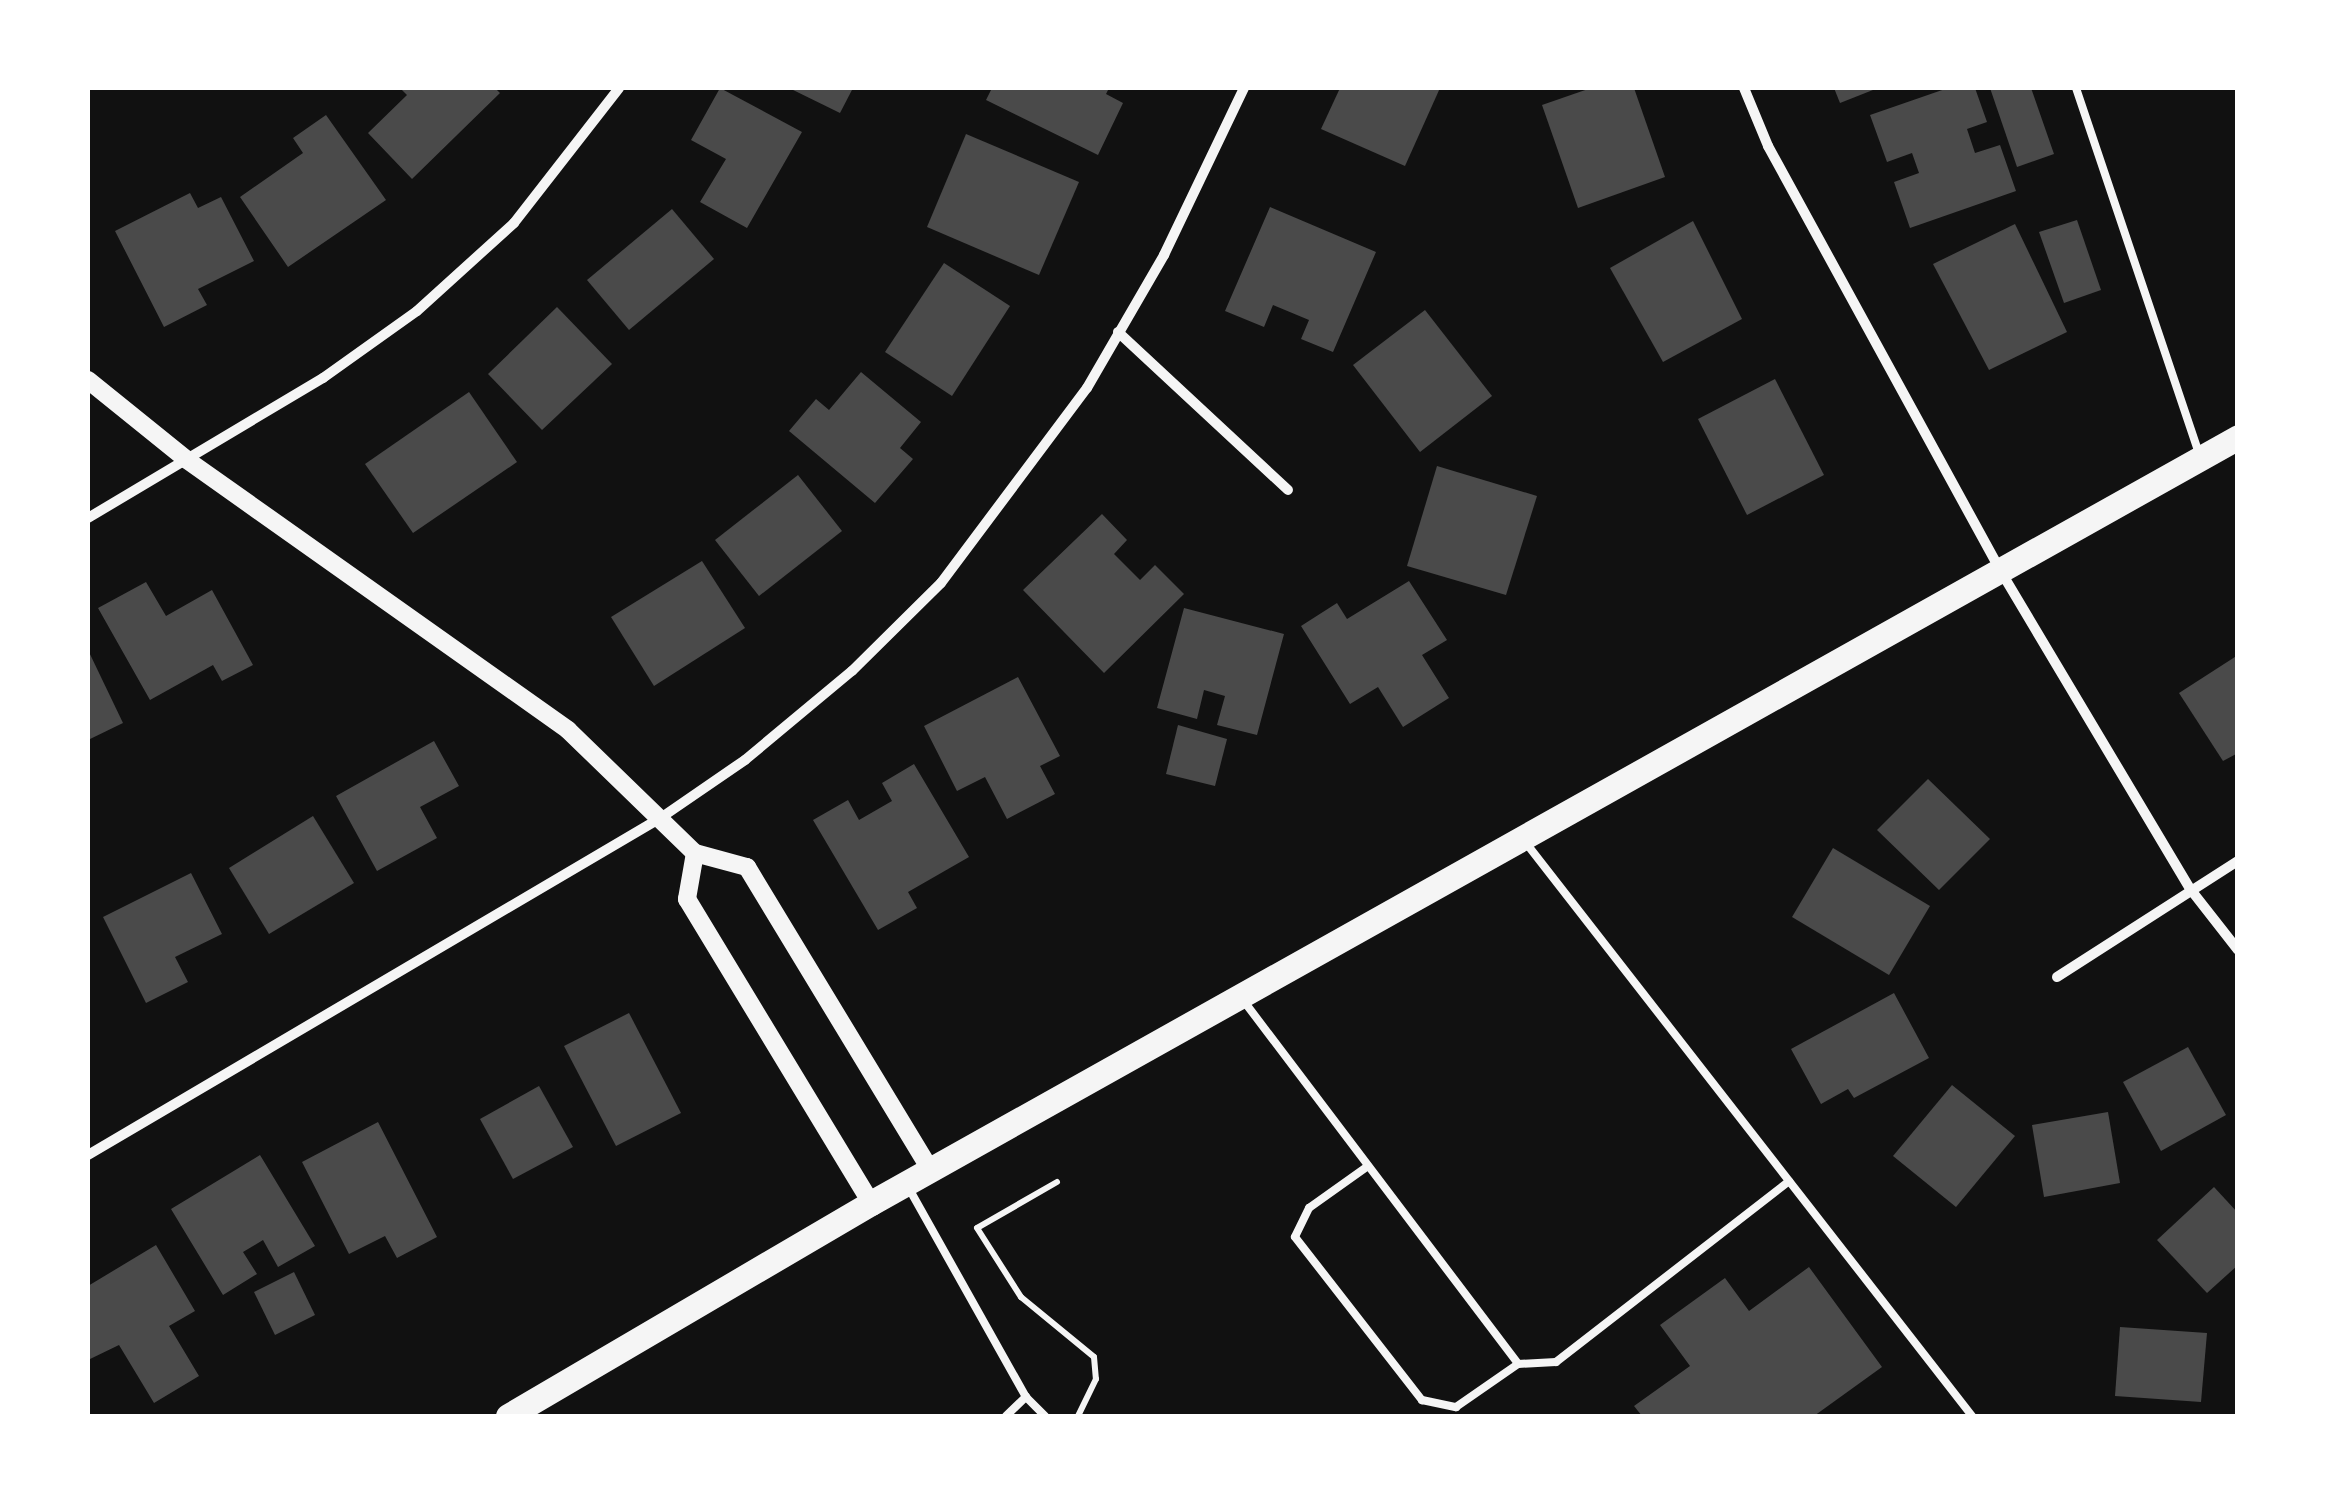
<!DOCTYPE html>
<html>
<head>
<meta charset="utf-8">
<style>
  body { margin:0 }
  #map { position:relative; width:2325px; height:1504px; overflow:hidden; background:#111; font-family:"Titillium Web",sans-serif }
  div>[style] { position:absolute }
  .building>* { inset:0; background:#4a4a4a }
  .path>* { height:6px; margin:-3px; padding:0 3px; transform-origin:3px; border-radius:3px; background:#f5f5f5 }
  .service>* { height:8px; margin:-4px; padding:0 4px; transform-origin:4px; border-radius:4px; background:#f5f5f5 }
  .minor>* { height:10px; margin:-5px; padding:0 5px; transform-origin:5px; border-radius:5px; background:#f5f5f5 }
  .tertiary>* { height:18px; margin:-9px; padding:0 9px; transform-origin:9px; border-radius:9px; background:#f5f5f5 }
  .primary>* { height:25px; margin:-12.5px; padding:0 12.5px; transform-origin:12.5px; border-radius:12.5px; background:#f5f5f5 }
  span { translate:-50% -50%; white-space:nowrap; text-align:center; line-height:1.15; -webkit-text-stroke:10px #fff; paint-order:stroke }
  .frame { position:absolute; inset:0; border:90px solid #fff; pointer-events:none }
</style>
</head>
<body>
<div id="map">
  <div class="building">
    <i style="clip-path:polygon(400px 88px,495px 88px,500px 93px,412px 179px,368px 133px,407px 95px)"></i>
    <i style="clip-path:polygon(720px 88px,802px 132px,747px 228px,700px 202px,726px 159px,691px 140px)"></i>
    <i style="clip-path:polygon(789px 88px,853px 88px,840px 113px)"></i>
    <i style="clip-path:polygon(992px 88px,1109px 88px,1106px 94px,1123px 103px,1098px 155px,986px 100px)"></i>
    <i style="clip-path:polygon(1340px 88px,1440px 88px,1405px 166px,1321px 129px)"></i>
    <i style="clip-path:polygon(1591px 88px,1634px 88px,1665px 177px,1578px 208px,1542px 105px)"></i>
    <i style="clip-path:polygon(1834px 88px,1878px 88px,1840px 103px)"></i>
    <i style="clip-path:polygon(1948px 88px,1975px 88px,1987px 122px,1967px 129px,1975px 153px,2000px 145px,2016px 191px,1910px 228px,1894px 182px,1919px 173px,1912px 153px,1887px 162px,1870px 115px)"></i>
    <i style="clip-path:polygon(1990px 88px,2031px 88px,2054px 154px,2017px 167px)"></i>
    <i style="clip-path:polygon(326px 115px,386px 200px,288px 267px,240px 197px,303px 153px,293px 138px)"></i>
    <i style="clip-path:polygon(966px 134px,1079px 182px,1039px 275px,927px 227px)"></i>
    <i style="clip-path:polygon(190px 193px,198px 208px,221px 197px,254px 261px,198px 289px,207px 305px,164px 327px,115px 231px)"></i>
    <i style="clip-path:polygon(1270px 207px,1376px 252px,1333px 352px,1301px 339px,1309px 320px,1273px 305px,1264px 327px,1225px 311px)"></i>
    <i style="clip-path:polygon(672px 209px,714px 259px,629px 330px,587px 280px)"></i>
    <i style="clip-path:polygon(2077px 220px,2101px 290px,2064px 303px,2039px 232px)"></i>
    <i style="clip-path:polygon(1693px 221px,1742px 319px,1663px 362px,1610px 268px)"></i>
    <i style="clip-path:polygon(2015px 224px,2067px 332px,1989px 370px,1933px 264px)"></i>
    <i style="clip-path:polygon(944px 263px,1010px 306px,952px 396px,885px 352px)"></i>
    <i style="clip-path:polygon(557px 307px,612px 364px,542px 430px,488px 374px)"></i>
    <i style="clip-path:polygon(1425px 310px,1492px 396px,1420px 452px,1353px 365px)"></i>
    <i style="clip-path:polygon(861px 372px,921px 422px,900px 448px,913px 459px,875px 503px,789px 431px,816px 399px,829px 410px)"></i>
    <i style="clip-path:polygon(1775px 379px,1824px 475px,1747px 515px,1698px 419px)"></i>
    <i style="clip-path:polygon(469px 392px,517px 462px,413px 533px,365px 464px)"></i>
    <i style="clip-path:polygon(1437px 466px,1537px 496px,1506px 595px,1407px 566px)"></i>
    <i style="clip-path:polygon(798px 475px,842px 531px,759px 596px,715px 540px)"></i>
    <i style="clip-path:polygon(1102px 514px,1127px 540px,1114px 554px,1140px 580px,1155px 565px,1184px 594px,1104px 673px,1023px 590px)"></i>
    <i style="clip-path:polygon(702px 561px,745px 628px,654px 686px,611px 617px)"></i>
    <i style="clip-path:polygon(1409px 581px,1447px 640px,1422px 655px,1449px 698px,1403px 727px,1378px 687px,1350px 704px,1301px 626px,1337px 603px,1347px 619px)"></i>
    <i style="clip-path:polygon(146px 582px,166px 616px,212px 590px,253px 665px,222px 681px,213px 665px,150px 700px,98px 608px)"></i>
    <i style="clip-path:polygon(1184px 608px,1284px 634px,1257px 735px,1217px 725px,1225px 696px,1204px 690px,1197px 719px,1157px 708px)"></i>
    <i style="clip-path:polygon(88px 650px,123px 723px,88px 740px)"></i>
    <i style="clip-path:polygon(2238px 655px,2238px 753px,2223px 761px,2179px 693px)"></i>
    <i style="clip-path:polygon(1018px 677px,1060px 756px,1040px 766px,1055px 794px,1007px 819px,985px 777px,957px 791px,924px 726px)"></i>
    <i style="clip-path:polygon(1178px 725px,1227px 739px,1215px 786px,1166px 774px)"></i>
    <i style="clip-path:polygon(434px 741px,459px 786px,420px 807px,437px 838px,377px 871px,336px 796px)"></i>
    <i style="clip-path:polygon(914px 764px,969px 857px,908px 892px,917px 908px,878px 930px,813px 820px,848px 800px,859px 820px,892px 801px,882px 783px)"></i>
    <i style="clip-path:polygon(1928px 779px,1990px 839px,1939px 890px,1877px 830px)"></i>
    <i style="clip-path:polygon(313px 816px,354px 883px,269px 934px,229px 868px)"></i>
    <i style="clip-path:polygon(1833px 848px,1930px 906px,1889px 975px,1792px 917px)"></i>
    <i style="clip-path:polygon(191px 873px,222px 934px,175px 957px,188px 982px,146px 1003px,103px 917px)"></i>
    <i style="clip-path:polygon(1894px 993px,1929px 1058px,1854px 1098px,1848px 1089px,1821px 1104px,1791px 1049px)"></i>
    <i style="clip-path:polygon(629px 1013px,681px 1113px,616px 1146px,564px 1046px)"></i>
    <i style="clip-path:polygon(2188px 1047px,2226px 1115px,2161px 1151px,2123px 1082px)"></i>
    <i style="clip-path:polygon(1952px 1085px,2015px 1136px,1956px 1207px,1893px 1156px)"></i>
    <i style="clip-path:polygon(539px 1086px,573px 1147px,513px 1179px,480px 1119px)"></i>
    <i style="clip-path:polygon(2108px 1112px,2120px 1183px,2044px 1197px,2032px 1125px)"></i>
    <i style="clip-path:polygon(378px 1122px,437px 1237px,397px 1258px,385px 1236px,349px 1254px,302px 1162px)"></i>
    <i style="clip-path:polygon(260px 1155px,315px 1246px,278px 1267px,263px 1240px,243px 1252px,257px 1274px,223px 1295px,171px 1209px)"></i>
    <i style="clip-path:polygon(2214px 1187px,2238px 1213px,2238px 1265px,2207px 1293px,2157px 1240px)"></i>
    <i style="clip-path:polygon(156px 1245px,195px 1311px,169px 1326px,199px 1376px,154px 1403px,119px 1345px,88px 1360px,88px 1286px)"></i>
    <i style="clip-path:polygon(1809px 1267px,1882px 1367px,1814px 1416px,1642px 1416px,1634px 1406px,1690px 1366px,1660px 1325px,1725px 1278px,1749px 1311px)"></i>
    <i style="clip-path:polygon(294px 1272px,315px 1315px,275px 1335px,254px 1292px)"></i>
    <i style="clip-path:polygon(2120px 1327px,2207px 1333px,2201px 1402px,2115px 1396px)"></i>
  </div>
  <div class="path">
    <i style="left:1057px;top:1182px;width:92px;rotate:150.1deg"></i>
    <i style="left:977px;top:1228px;width:82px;rotate:57.5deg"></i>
    <i style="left:1021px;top:1297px;width:94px;rotate:39.4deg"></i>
    <i style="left:1094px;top:1357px;width:22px;rotate:85deg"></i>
    <i style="left:1096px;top:1379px;width:41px;rotate:115.9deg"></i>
  </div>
  <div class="service">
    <i style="left:2076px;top:88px;width:385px;rotate:71.4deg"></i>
    <i style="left:1526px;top:843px;width:726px;rotate:52.1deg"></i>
    <i style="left:1243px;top:1000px;width:456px;rotate:52.9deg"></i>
    <i style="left:1518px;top:1364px;width:38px;rotate:-3deg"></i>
    <i style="left:1556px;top:1362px;width:295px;rotate:-37.8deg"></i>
    <i style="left:1368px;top:1166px;width:72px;rotate:144.6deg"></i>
    <i style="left:1309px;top:1208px;width:32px;rotate:116deg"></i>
    <i style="left:1295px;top:1237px;width:207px;rotate:52.1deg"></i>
    <i style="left:1422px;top:1400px;width:35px;rotate:12deg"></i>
    <i style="left:1456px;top:1407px;width:75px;rotate:-34.7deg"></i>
    <i style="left:907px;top:1185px;width:243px;rotate:60.7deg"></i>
    <i style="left:1026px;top:1397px;width:27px;rotate:45deg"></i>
    <i style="left:1006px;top:1416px;width:28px;rotate:-44deg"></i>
  </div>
  <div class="minor">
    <i style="left:1744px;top:88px;width:63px;rotate:67.5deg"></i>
    <i style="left:1768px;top:146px;width:483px;rotate:61.3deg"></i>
    <i style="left:2000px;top:570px;width:373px;rotate:59.2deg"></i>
    <i style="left:2191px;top:890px;width:76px;rotate:51.9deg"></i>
    <i style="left:1118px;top:332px;width:232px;rotate:42.9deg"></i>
    <i style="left:88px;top:518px;width:274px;rotate:-30.8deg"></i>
    <i style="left:323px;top:378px;width:115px;rotate:-35.5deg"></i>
    <i style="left:417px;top:311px;width:131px;rotate:-42.2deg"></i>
    <i style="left:514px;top:223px;width:171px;rotate:-52.1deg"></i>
    <i style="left:2057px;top:977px;width:215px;rotate:-32.7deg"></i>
    <i style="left:88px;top:1155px;width:666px;rotate:-30.49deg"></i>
    <i style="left:662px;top:817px;width:101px;rotate:-34.5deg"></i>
    <i style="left:745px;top:760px;width:139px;rotate:-39.8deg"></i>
    <i style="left:852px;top:671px;width:125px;rotate:-44.7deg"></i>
    <i style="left:941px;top:583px;width:244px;rotate:-53.2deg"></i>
    <i style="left:1087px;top:388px;width:154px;rotate:-59.9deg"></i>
    <i style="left:1164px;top:255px;width:185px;rotate:-64.4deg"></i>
  </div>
  <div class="tertiary">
    <i style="left:88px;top:380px;width:127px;rotate:38.9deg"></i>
    <i style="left:187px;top:460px;width:467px;rotate:35.3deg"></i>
    <i style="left:568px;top:730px;width:177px;rotate:44.1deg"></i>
    <i style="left:695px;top:853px;width:54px;rotate:15.1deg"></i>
    <i style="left:747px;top:867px;width:355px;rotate:58.8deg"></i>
    <i style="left:695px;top:853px;width:47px;rotate:99.9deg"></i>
    <i style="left:687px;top:899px;width:355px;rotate:58.8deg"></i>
  </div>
  <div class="primary">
    <i style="left:508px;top:1416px;width:421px;rotate:-30.4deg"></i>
    <i style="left:871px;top:1203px;width:1567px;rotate:-29.26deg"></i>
  </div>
  <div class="frame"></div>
</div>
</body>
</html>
